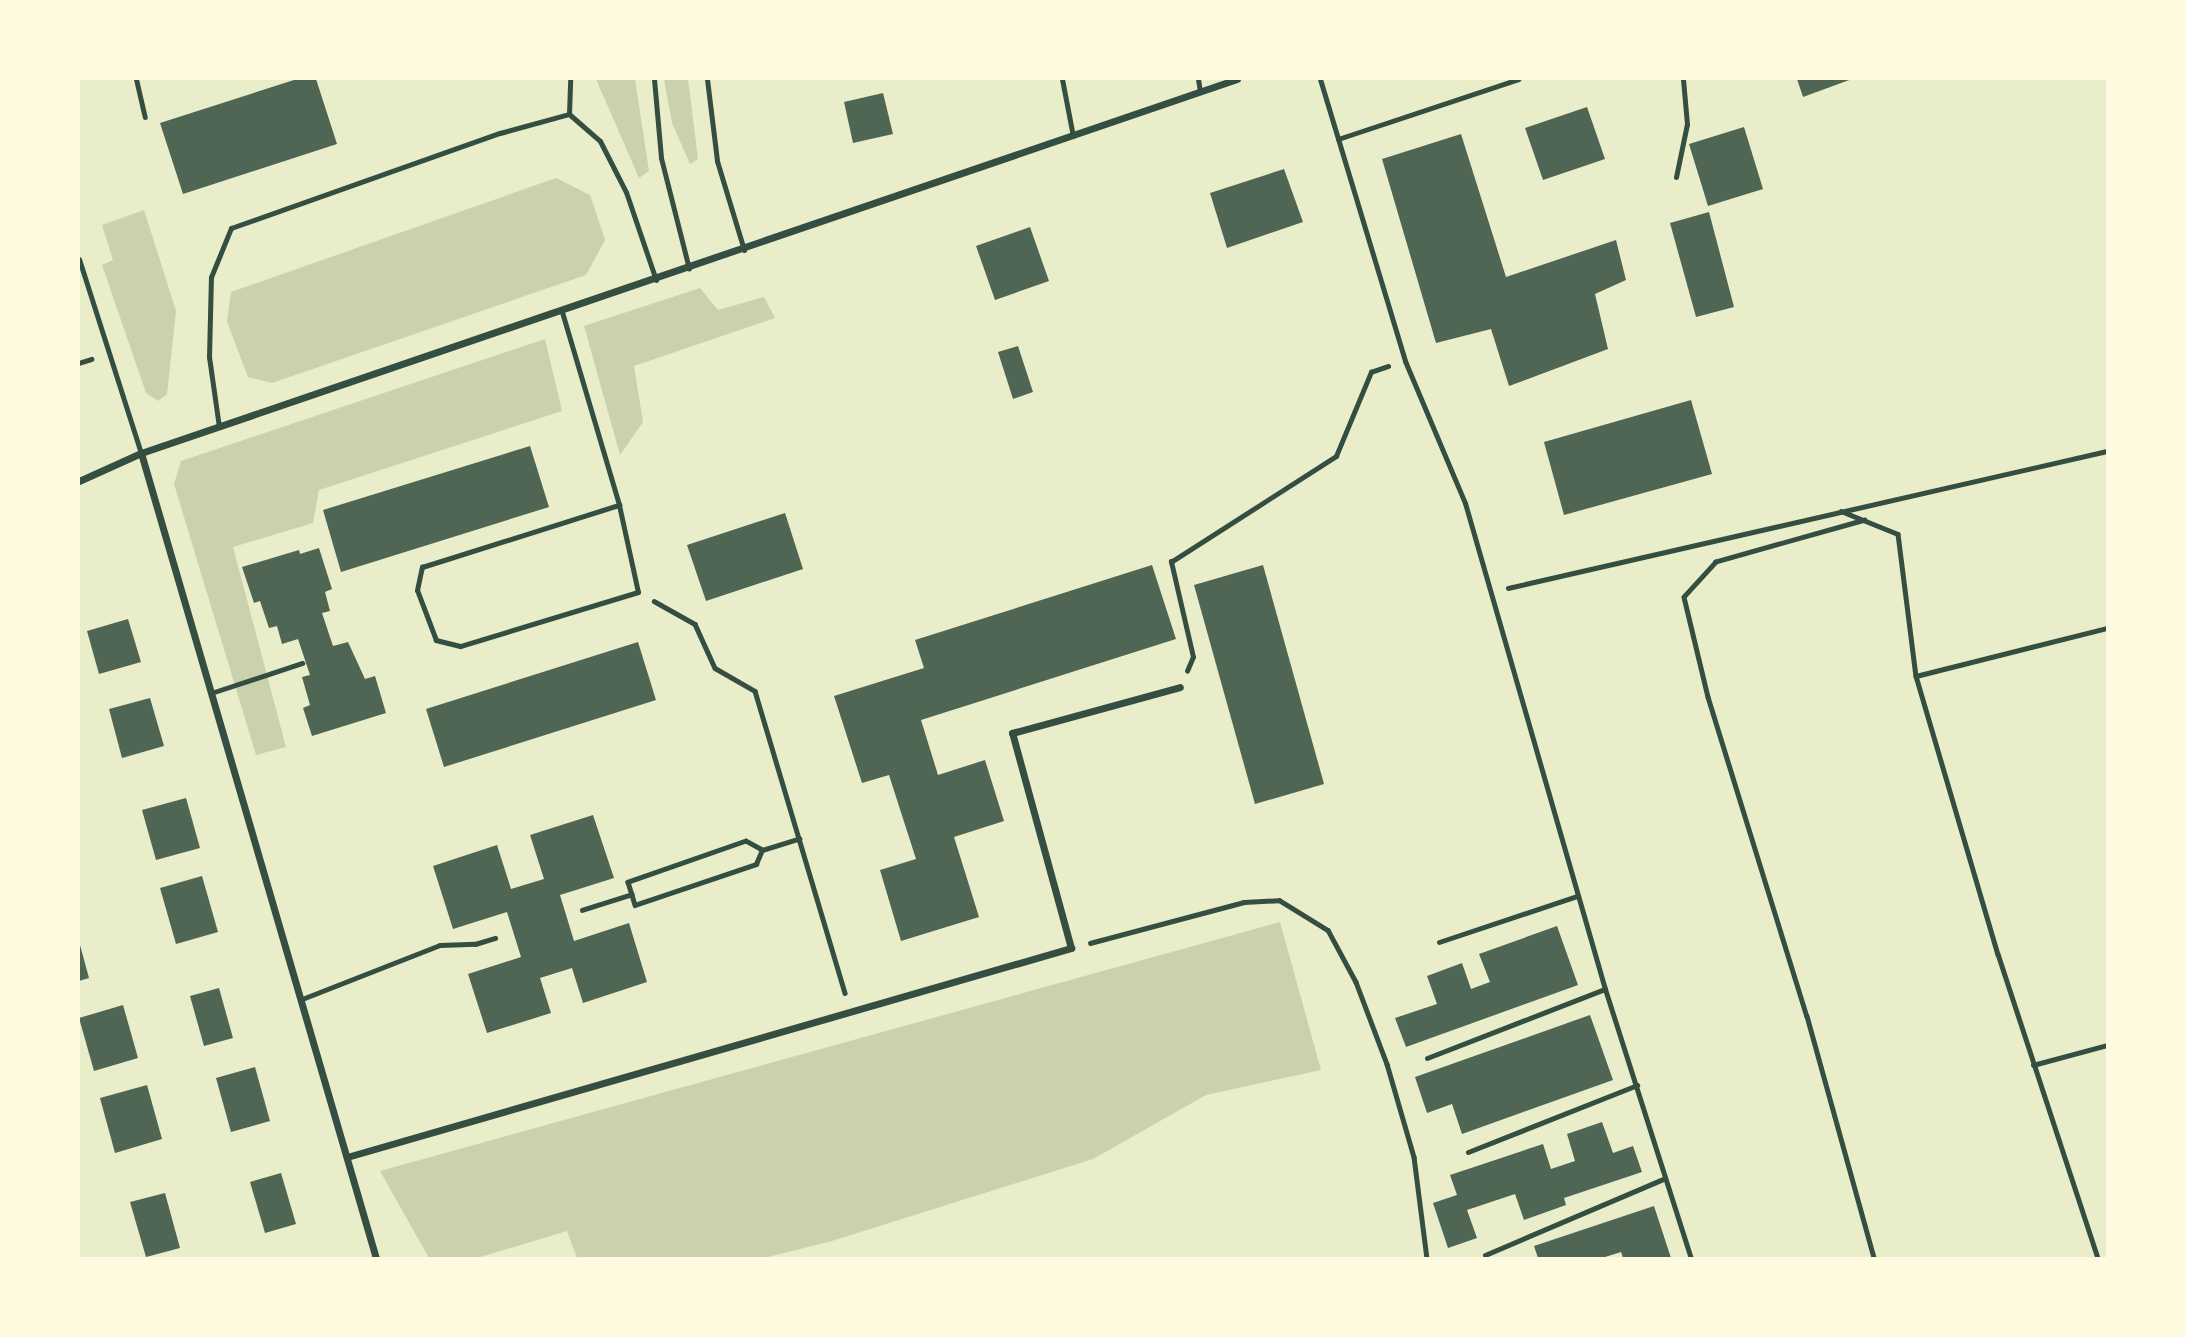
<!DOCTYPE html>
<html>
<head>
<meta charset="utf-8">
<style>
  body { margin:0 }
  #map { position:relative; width:2186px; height:1337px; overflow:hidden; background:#e9edc9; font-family:"PT Sans",sans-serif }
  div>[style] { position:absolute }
  .green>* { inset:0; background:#cad2ad }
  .building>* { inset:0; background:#4f6655 }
  .path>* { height:4.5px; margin:-2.25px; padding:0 2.25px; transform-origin:2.25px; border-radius:2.25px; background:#344e41 }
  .service>* { height:5px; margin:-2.5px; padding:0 2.5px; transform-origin:2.5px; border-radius:2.5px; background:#344e41 }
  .minor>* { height:7px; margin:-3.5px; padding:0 3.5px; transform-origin:3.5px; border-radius:3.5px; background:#344e41 }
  span { translate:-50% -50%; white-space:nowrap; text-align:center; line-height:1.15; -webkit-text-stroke:7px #fefae0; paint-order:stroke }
  .frame { position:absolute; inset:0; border:80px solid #fefae0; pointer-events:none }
</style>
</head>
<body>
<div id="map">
  <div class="green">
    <i style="clip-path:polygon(596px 79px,635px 79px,649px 171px,639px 178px)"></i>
    <i style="clip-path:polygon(664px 79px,688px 79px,698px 159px,690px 164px,672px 123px)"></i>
    <i style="clip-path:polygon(556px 178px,590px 195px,605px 240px,586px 275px,272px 383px,248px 377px,227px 322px,231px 292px)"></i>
    <i style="clip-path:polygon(144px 210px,176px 311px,167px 394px,158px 401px,146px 393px,102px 265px,113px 260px,102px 225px)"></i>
    <i style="clip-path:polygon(700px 288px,718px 310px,764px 297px,775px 318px,634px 366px,643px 422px,620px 455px,584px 326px)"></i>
    <i style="clip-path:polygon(545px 339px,562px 411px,319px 490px,313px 523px,233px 547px,286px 747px,256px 755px,174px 484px,181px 461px)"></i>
    <i style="clip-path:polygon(1280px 922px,1321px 1070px,1206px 1095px,1093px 1159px,832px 1241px,764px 1258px,577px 1258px,567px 1231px,477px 1258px,429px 1258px,380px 1171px)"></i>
  </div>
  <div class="building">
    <i style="clip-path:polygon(297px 79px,316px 79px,337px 144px,183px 194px,160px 123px)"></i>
    <i style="clip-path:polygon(1797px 79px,1852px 79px,1803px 97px)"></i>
    <i style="clip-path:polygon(883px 93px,893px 134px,853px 143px,844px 102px)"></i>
    <i style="clip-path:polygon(1587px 107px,1605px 159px,1543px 180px,1525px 128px)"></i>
    <i style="clip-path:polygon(1744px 127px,1763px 189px,1708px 206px,1689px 144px)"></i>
    <i style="clip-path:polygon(1461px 134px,1506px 277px,1616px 240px,1626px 280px,1595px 294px,1608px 349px,1509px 386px,1491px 329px,1436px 343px,1382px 159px)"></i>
    <i style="clip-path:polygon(1284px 169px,1303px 222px,1227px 248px,1210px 193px)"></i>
    <i style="clip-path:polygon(1709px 212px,1734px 307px,1696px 317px,1670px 223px)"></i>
    <i style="clip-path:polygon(1030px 227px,1049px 281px,995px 300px,976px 246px)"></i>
    <i style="clip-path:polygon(1018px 346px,1033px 392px,1013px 399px,998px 352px)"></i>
    <i style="clip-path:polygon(1691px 400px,1712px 474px,1564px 515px,1544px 442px)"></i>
    <i style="clip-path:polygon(530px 446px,549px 507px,341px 572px,323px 510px)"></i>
    <i style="clip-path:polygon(785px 513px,803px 569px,706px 601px,687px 545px)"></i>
    <i style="clip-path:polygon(319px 548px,332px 589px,325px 592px,330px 611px,322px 613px,333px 646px,348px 642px,365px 679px,375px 676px,386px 713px,312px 736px,303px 708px,310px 705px,302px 677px,310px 675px,298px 639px,282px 644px,277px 626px,269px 628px,260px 601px,254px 603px,242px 567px,299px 550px,300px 554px)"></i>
    <i style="clip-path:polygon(1152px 565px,1176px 639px,921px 720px,938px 775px,985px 760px,1004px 821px,954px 837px,979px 917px,901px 941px,880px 870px,916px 859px,889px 775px,862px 783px,834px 696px,924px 668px,915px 640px)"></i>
    <i style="clip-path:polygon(1263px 565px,1324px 784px,1255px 804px,1194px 585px)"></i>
    <i style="clip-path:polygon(128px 619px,141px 662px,99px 674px,87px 631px)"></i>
    <i style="clip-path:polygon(638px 642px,656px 700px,444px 767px,426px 709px)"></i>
    <i style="clip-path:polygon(150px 698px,164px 746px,122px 758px,109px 709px)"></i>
    <i style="clip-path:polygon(186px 798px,200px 848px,156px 860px,142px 810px)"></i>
    <i style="clip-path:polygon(593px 815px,614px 878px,560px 895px,574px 941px,629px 923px,647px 982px,583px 1003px,572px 968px,540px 978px,551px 1013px,487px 1033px,468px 974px,521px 957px,507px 912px,453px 929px,433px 866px,497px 845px,511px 889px,544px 879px,530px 835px)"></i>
    <i style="clip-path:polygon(202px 876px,218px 932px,176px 944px,160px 888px)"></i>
    <i style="clip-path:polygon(1557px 926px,1578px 985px,1406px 1047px,1395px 1018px,1437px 1004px,1427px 976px,1462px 963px,1471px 989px,1490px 982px,1479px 954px)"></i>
    <i style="clip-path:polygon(80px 945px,89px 978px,79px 981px,79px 946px)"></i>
    <i style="clip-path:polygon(219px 988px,233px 1038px,204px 1046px,190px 996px)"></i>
    <i style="clip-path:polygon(123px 1005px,138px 1058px,94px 1071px,79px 1018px)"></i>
    <i style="clip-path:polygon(1590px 1015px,1613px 1080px,1462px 1134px,1452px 1104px,1427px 1113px,1415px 1077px)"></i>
    <i style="clip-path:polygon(255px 1067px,270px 1121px,231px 1132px,216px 1078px)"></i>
    <i style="clip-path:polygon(147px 1085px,162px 1139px,115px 1153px,100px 1098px)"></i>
    <i style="clip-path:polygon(1602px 1122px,1613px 1153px,1633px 1146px,1642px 1172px,1564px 1198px,1566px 1205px,1524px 1220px,1515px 1194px,1467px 1210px,1477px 1238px,1448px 1248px,1433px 1203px,1457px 1195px,1450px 1175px,1543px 1144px,1551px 1169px,1575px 1161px,1567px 1134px)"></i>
    <i style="clip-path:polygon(281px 1173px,296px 1224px,265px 1233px,250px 1182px)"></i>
    <i style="clip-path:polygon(165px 1193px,180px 1248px,146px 1257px,130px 1202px)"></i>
    <i style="clip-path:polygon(1654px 1206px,1671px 1258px,1623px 1258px,1621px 1252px,1602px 1258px,1538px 1258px,1534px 1246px)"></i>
  </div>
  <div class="path">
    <i style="left:79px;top:363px;width:13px;rotate:-18deg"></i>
    <i style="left:1841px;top:511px;width:61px;rotate:22deg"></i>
    <i style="left:1898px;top:534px;width:143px;rotate:82.8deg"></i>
    <i style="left:1916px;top:676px;width:197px;rotate:-14.1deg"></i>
    <i style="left:1865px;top:520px;width:155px;rotate:164.3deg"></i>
    <i style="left:1716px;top:562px;width:47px;rotate:132.4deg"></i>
    <i style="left:1684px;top:597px;width:103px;rotate:76.5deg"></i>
    <i style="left:1708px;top:697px;width:334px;rotate:72.8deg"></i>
    <i style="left:1807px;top:1016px;width:251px;rotate:74.5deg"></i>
    <i style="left:1508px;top:588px;width:614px;rotate:-12.88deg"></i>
    <i style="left:654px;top:601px;width:47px;rotate:29.3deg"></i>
    <i style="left:695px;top:624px;width:48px;rotate:65.6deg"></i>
    <i style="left:715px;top:668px;width:46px;rotate:29.9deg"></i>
    <i style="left:755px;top:691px;width:315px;rotate:73.4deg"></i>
    <i style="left:1187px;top:671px;width:15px;rotate:-67deg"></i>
    <i style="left:1193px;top:657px;width:98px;rotate:-103deg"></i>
    <i style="left:1171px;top:562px;width:196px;rotate:-32.7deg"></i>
    <i style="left:1336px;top:456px;width:91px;rotate:-67.4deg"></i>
    <i style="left:1371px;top:372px;width:18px;rotate:-19deg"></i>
    <i style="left:1916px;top:676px;width:290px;rotate:73.6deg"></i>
    <i style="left:1998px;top:954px;width:320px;rotate:71.8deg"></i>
    <i style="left:762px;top:850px;width:18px;rotate:-151deg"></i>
    <i style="left:746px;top:841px;width:125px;rotate:160.8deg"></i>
    <i style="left:628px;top:882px;width:24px;rotate:73deg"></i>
    <i style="left:635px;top:905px;width:128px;rotate:-18.7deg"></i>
    <i style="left:756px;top:864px;width:15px;rotate:-67deg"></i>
    <i style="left:762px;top:850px;width:39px;rotate:-17deg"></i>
    <i style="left:582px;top:910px;width:52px;rotate:-17.7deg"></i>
    <i style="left:1090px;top:943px;width:159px;rotate:-14.9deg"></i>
    <i style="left:1244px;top:902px;width:35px;rotate:-3deg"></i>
    <i style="left:1279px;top:900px;width:57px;rotate:31.5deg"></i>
    <i style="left:1328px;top:930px;width:59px;rotate:61.7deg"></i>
    <i style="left:1356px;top:982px;width:88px;rotate:69.3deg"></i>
    <i style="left:1387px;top:1064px;width:97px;rotate:73.8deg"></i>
    <i style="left:1414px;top:1157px;width:102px;rotate:82.7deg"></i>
    <i style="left:2033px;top:1065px;width:77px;rotate:-15.1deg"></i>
  </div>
  <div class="service">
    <i style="left:136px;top:79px;width:39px;rotate:77deg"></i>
    <i style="left:654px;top:79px;width:79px;rotate:84.9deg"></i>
    <i style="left:661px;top:158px;width:114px;rotate:75.8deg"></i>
    <i style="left:707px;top:79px;width:83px;rotate:83deg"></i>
    <i style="left:717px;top:161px;width:93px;rotate:73.1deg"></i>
    <i style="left:1062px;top:79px;width:58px;rotate:79.1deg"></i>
    <i style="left:1198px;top:79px;width:12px;rotate:81deg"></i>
    <i style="left:1320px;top:79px;width:295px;rotate:73.2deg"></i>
    <i style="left:1405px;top:361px;width:154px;rotate:67.1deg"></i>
    <i style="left:1465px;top:503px;width:506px;rotate:73.93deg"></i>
    <i style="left:1605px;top:989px;width:282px;rotate:72.3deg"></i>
    <i style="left:569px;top:114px;width:35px;rotate:-88deg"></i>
    <i style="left:1338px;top:139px;width:190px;rotate:-18.4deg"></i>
    <i style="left:1676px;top:177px;width:54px;rotate:-78.3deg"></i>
    <i style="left:1687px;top:124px;width:45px;rotate:-95.1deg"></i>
    <i style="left:79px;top:259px;width:204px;rotate:72.3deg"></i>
    <i style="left:562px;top:312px;width:201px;rotate:73.5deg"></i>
    <i style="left:619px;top:505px;width:89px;rotate:77.7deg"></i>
    <i style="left:638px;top:592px;width:186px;rotate:163.1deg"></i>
    <i style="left:460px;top:646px;width:25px;rotate:-166deg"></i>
    <i style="left:436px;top:640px;width:53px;rotate:-110.8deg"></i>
    <i style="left:417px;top:590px;width:24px;rotate:-78deg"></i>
    <i style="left:422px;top:567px;width:207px;rotate:-17.5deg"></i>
    <i style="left:219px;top:427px;width:71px;rotate:-98.1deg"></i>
    <i style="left:209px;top:357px;width:80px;rotate:-88.6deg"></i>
    <i style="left:211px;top:277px;width:53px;rotate:-67.8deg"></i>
    <i style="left:231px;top:228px;width:285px;rotate:-19.5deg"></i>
    <i style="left:500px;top:133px;width:72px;rotate:-15.4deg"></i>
    <i style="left:569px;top:114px;width:41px;rotate:41.1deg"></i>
    <i style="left:600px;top:141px;width:57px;rotate:63deg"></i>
    <i style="left:626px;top:192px;width:93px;rotate:71.2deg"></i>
    <i style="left:214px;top:692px;width:93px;rotate:-18.2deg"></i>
    <i style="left:1439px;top:942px;width:145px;rotate:-18.4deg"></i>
    <i style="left:302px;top:999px;width:148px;rotate:-21.4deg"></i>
    <i style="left:440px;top:945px;width:35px;rotate:-2deg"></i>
    <i style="left:475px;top:944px;width:21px;rotate:-17deg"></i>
    <i style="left:1427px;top:1058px;width:191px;rotate:-21.2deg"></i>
    <i style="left:1468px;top:1152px;width:182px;rotate:-21.6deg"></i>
    <i style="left:1485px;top:1255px;width:194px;rotate:-23.1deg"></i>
  </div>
  <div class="minor">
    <i style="left:141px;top:453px;width:839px;rotate:73.73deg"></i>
    <i style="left:79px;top:481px;width:68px;rotate:-24.3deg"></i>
    <i style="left:141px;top:453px;width:1158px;rotate:-18.84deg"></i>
    <i style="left:347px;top:1157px;width:754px;rotate:-16.1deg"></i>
    <i style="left:1071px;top:948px;width:223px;rotate:-105.3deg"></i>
    <i style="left:1012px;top:733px;width:174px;rotate:-15.3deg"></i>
  </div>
  <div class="frame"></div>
</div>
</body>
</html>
